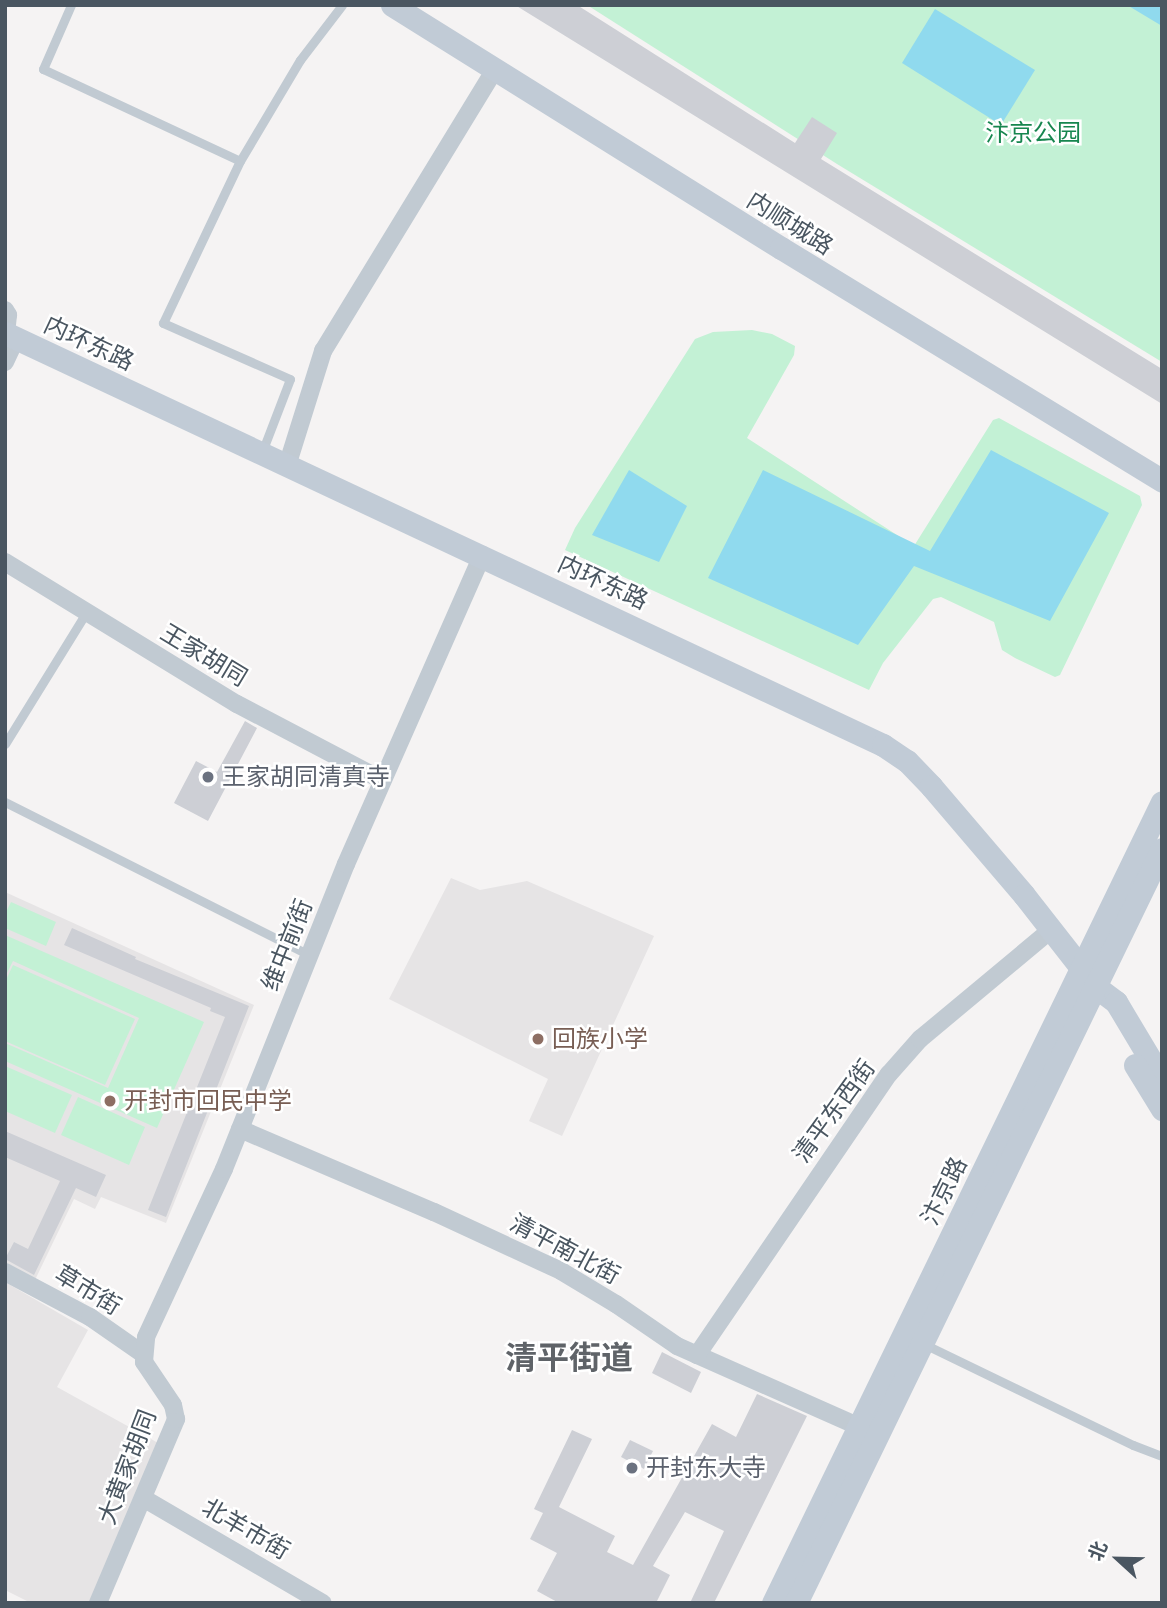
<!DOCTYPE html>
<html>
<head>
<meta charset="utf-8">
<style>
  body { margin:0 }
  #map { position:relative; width:1167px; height:1608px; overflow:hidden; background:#f5f3f3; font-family:Helvetica,"Noto Sans SC",sans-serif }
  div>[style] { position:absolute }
  .education>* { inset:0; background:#e6e4e5 }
  .green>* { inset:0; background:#c3f1d5 }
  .water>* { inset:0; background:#90daee }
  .building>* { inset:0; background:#cdcfd5 }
  .lane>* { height:9px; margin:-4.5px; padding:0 4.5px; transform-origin:4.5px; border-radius:4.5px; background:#c1cad2 }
  .street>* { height:18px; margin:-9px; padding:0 9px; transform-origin:9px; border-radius:9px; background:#c1cad2 }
  .secondary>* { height:23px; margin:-11.5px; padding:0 11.5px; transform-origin:11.5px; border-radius:11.5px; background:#c1cbd6 }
  .dots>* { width:19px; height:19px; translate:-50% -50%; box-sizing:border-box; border:4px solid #fff; border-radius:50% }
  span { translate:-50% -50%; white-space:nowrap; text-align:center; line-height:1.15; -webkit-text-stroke:5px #fff; paint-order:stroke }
  .park-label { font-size:24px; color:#17864f }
  .street-label { font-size:24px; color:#4a5661 }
  .worship-label { font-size:24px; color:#5b616d }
  .left { translate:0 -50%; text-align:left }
  .education-label { font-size:24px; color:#785e54 }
  .district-label { font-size:32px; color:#5f6368; font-weight:700 }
  .frame { position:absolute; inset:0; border:7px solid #4a5661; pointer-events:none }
  .north { position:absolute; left:1083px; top:1524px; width:70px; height:70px; -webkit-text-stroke:5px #fff; paint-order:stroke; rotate:292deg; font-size:19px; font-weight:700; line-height:28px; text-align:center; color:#4a5661 }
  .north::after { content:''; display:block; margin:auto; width:24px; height:32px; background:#4a5661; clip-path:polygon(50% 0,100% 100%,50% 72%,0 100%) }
</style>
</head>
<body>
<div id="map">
  <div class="education">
    <i style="clip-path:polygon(451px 878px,480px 890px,527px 881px,654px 936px,562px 1136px,529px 1121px,548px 1079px,389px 999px)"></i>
    <i style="clip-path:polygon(5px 892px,254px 1005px,166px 1223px,101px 1197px,95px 1209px,74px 1199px,35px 1280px,5px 1265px)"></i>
    <i style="clip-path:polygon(5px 1282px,88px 1330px,57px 1387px,160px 1444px,91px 1603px,31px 1603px,5px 1590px)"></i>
  </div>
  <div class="green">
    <i style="clip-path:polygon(587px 5px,1162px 5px,1162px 362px,837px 164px)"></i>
    <i style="clip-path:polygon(752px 330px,772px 334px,795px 346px,794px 355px,747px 438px,914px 546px,993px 420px,999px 418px,1140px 496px,1142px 505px,1060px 675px,1055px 677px,1015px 658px,1002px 650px,994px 622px,941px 597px,933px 599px,883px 663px,869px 690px,565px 550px,575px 528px,695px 339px,713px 332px)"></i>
    <i style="clip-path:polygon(11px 902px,56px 922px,46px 946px,5px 928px,5px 914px)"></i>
    <i style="clip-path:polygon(5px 935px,204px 1022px,157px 1128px,5px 1061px,5px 1043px,108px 1088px,139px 1018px,13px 961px,5px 977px)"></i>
    <i style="clip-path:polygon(13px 965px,135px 1019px,105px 1085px,5px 1041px,5px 982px)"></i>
    <i style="clip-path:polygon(5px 1066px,72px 1095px,55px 1133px,5px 1111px)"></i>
    <i style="clip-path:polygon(78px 1097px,145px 1127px,129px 1165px,61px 1135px)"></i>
  </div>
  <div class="water">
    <i style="clip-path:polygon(1127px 5px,1162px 5px,1162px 26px)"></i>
    <i style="clip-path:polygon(935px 9px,1035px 70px,1001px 125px,902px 63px)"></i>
    <i style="clip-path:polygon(991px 450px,1109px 513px,1050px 621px,914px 566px,858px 645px,708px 578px,763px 470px,930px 551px)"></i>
    <i style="clip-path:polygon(629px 470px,687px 506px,659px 562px,592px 535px)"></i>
  </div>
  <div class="building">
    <i style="clip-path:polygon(515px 5px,577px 5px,795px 143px,812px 117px,837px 133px,821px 159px,1162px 369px,1162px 404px)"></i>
    <i style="clip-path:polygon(245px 721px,257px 728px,208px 821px,174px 803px,196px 761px,217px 772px)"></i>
    <i style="clip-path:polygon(72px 928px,136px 957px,135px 959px,249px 1006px,166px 1217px,148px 1210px,225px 1017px,210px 1011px,211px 1008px,64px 945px)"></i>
    <i style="clip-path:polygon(5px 1131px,106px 1175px,96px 1197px,76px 1188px,34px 1275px,5px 1259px,14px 1242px,28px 1249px,60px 1181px,5px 1157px)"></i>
    <i style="clip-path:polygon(662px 1352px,701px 1372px,691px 1393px,652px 1373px)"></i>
    <i style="clip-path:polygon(757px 1394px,807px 1416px,714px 1603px,690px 1603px,724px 1531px,685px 1512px,653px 1566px,670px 1575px,656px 1603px,559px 1603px,537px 1591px,557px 1553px,530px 1539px,543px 1513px,534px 1509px,572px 1430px,592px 1439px,559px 1507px,615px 1536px,607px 1552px,633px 1565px,712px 1424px,736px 1437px)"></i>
    <i style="clip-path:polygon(630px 1440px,653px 1451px,644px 1469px,621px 1457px)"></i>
  </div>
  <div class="lane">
    <i style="left:71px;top:5px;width:70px;rotate:113.6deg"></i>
    <i style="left:43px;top:69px;width:217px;rotate:25deg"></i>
    <i style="left:262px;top:452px;width:78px;rotate:-69deg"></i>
    <i style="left:290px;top:379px;width:139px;rotate:-156.2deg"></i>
    <i style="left:163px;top:323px;width:179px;rotate:-64.6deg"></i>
    <i style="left:240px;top:161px;width:117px;rotate:-59.3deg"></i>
    <i style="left:300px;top:60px;width:69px;rotate:-52.6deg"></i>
    <i style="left:5px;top:744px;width:154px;rotate:-58.3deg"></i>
    <i style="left:5px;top:802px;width:340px;rotate:26.7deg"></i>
    <i style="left:924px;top:1344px;width:232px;rotate:25.8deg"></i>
    <i style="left:1133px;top:1445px;width:31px;rotate:21deg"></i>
  </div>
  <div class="street">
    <i style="left:5px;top:310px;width:6px;rotate:59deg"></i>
    <i style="left:8px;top:315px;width:18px;rotate:96deg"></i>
    <i style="left:5px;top:362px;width:26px;rotate:-65deg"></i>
    <i style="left:287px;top:466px;width:121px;rotate:-72.6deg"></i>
    <i style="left:323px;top:351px;width:330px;rotate:-58.6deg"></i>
    <i style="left:5px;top:562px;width:272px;rotate:31.5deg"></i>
    <i style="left:237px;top:704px;width:164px;rotate:27.7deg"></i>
    <i style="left:240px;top:1129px;width:211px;rotate:23.2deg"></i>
    <i style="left:434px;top:1212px;width:140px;rotate:24.9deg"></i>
    <i style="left:561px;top:1271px;width:64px;rotate:31deg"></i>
    <i style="left:616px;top:1304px;width:74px;rotate:34.5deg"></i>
    <i style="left:677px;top:1346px;width:200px;rotate:23.9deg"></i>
    <i style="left:5px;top:1272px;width:96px;rotate:27.9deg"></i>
    <i style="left:90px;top:1317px;width:65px;rotate:34.9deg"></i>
    <i style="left:697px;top:1355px;width:340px;rotate:-55.7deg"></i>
    <i style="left:889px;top:1074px;width:47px;rotate:-48.5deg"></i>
    <i style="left:920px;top:1039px;width:170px;rotate:-39.8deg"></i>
    <i style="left:143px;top:1498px;width:208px;rotate:30.3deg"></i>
    <i style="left:98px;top:1603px;width:200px;rotate:-67deg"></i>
    <i style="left:176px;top:1419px;width:14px;rotate:-102deg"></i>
    <i style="left:173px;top:1405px;width:52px;rotate:-124deg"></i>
    <i style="left:144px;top:1362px;width:25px;rotate:-85deg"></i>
    <i style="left:146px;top:1337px;width:185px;rotate:-65.1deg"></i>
    <i style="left:224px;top:1169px;width:328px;rotate:-68.2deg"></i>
    <i style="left:346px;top:864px;width:338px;rotate:-66.2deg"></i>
  </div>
  <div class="secondary">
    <i style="left:392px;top:5px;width:459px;rotate:32deg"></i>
    <i style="left:781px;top:248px;width:447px;rotate:31.4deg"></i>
    <i style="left:5px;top:333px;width:970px;rotate:25.14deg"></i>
    <i style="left:883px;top:745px;width:29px;rotate:34deg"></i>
    <i style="left:907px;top:761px;width:35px;rotate:46deg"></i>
    <i style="left:931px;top:786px;width:143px;rotate:49.5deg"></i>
    <i style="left:1024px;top:895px;width:117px;rotate:52deg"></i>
    <i style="left:1096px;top:987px;width:25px;rotate:37deg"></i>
    <i style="left:1116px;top:1002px;width:90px;rotate:59.1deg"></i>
    <i style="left:1135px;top:1065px;width:52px;rotate:58.5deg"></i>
    <i style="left:773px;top:1603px;width:890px;rotate:-64.1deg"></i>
    <i style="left:796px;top:1603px;width:838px;rotate:-64.11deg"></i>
  </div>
  <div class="dots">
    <i style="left:208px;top:777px;background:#6b7280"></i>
    <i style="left:538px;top:1039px;background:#8d6e63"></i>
    <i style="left:110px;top:1101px;background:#8d6e63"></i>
    <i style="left:632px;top:1468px;background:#6b7280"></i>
  </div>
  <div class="park-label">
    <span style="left:1033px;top:133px">汴京公园</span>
  </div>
  <div class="street-label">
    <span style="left:790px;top:223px;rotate:32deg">内顺城路</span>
    <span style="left:89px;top:343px;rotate:25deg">内环东路</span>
    <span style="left:603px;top:582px;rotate:25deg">内环东路</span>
    <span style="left:204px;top:655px;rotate:31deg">王家胡同</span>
    <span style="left:287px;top:945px;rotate:-68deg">维中前街</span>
    <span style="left:834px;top:1111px;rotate:-54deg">清平东西街</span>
    <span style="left:944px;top:1191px;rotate:-64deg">汴京路</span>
    <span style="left:565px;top:1249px;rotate:28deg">清平南北街</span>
    <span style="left:88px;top:1290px;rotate:31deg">草市街</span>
    <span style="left:127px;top:1467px;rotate:-69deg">大黄家胡同</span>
    <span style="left:246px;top:1529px;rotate:30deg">北羊市街</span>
  </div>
  <div class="worship-label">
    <span class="left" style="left:222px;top:777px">王家胡同清真寺</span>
    <span class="left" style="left:646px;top:1468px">开封东大寺</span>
  </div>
  <div class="education-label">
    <span class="left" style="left:552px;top:1039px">回族小学</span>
    <span class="left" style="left:124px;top:1101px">开封市回民中学</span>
  </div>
  <div class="district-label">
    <span style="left:569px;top:1358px">清平街道</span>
  </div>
  <div class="frame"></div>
  <div class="north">北</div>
</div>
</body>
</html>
